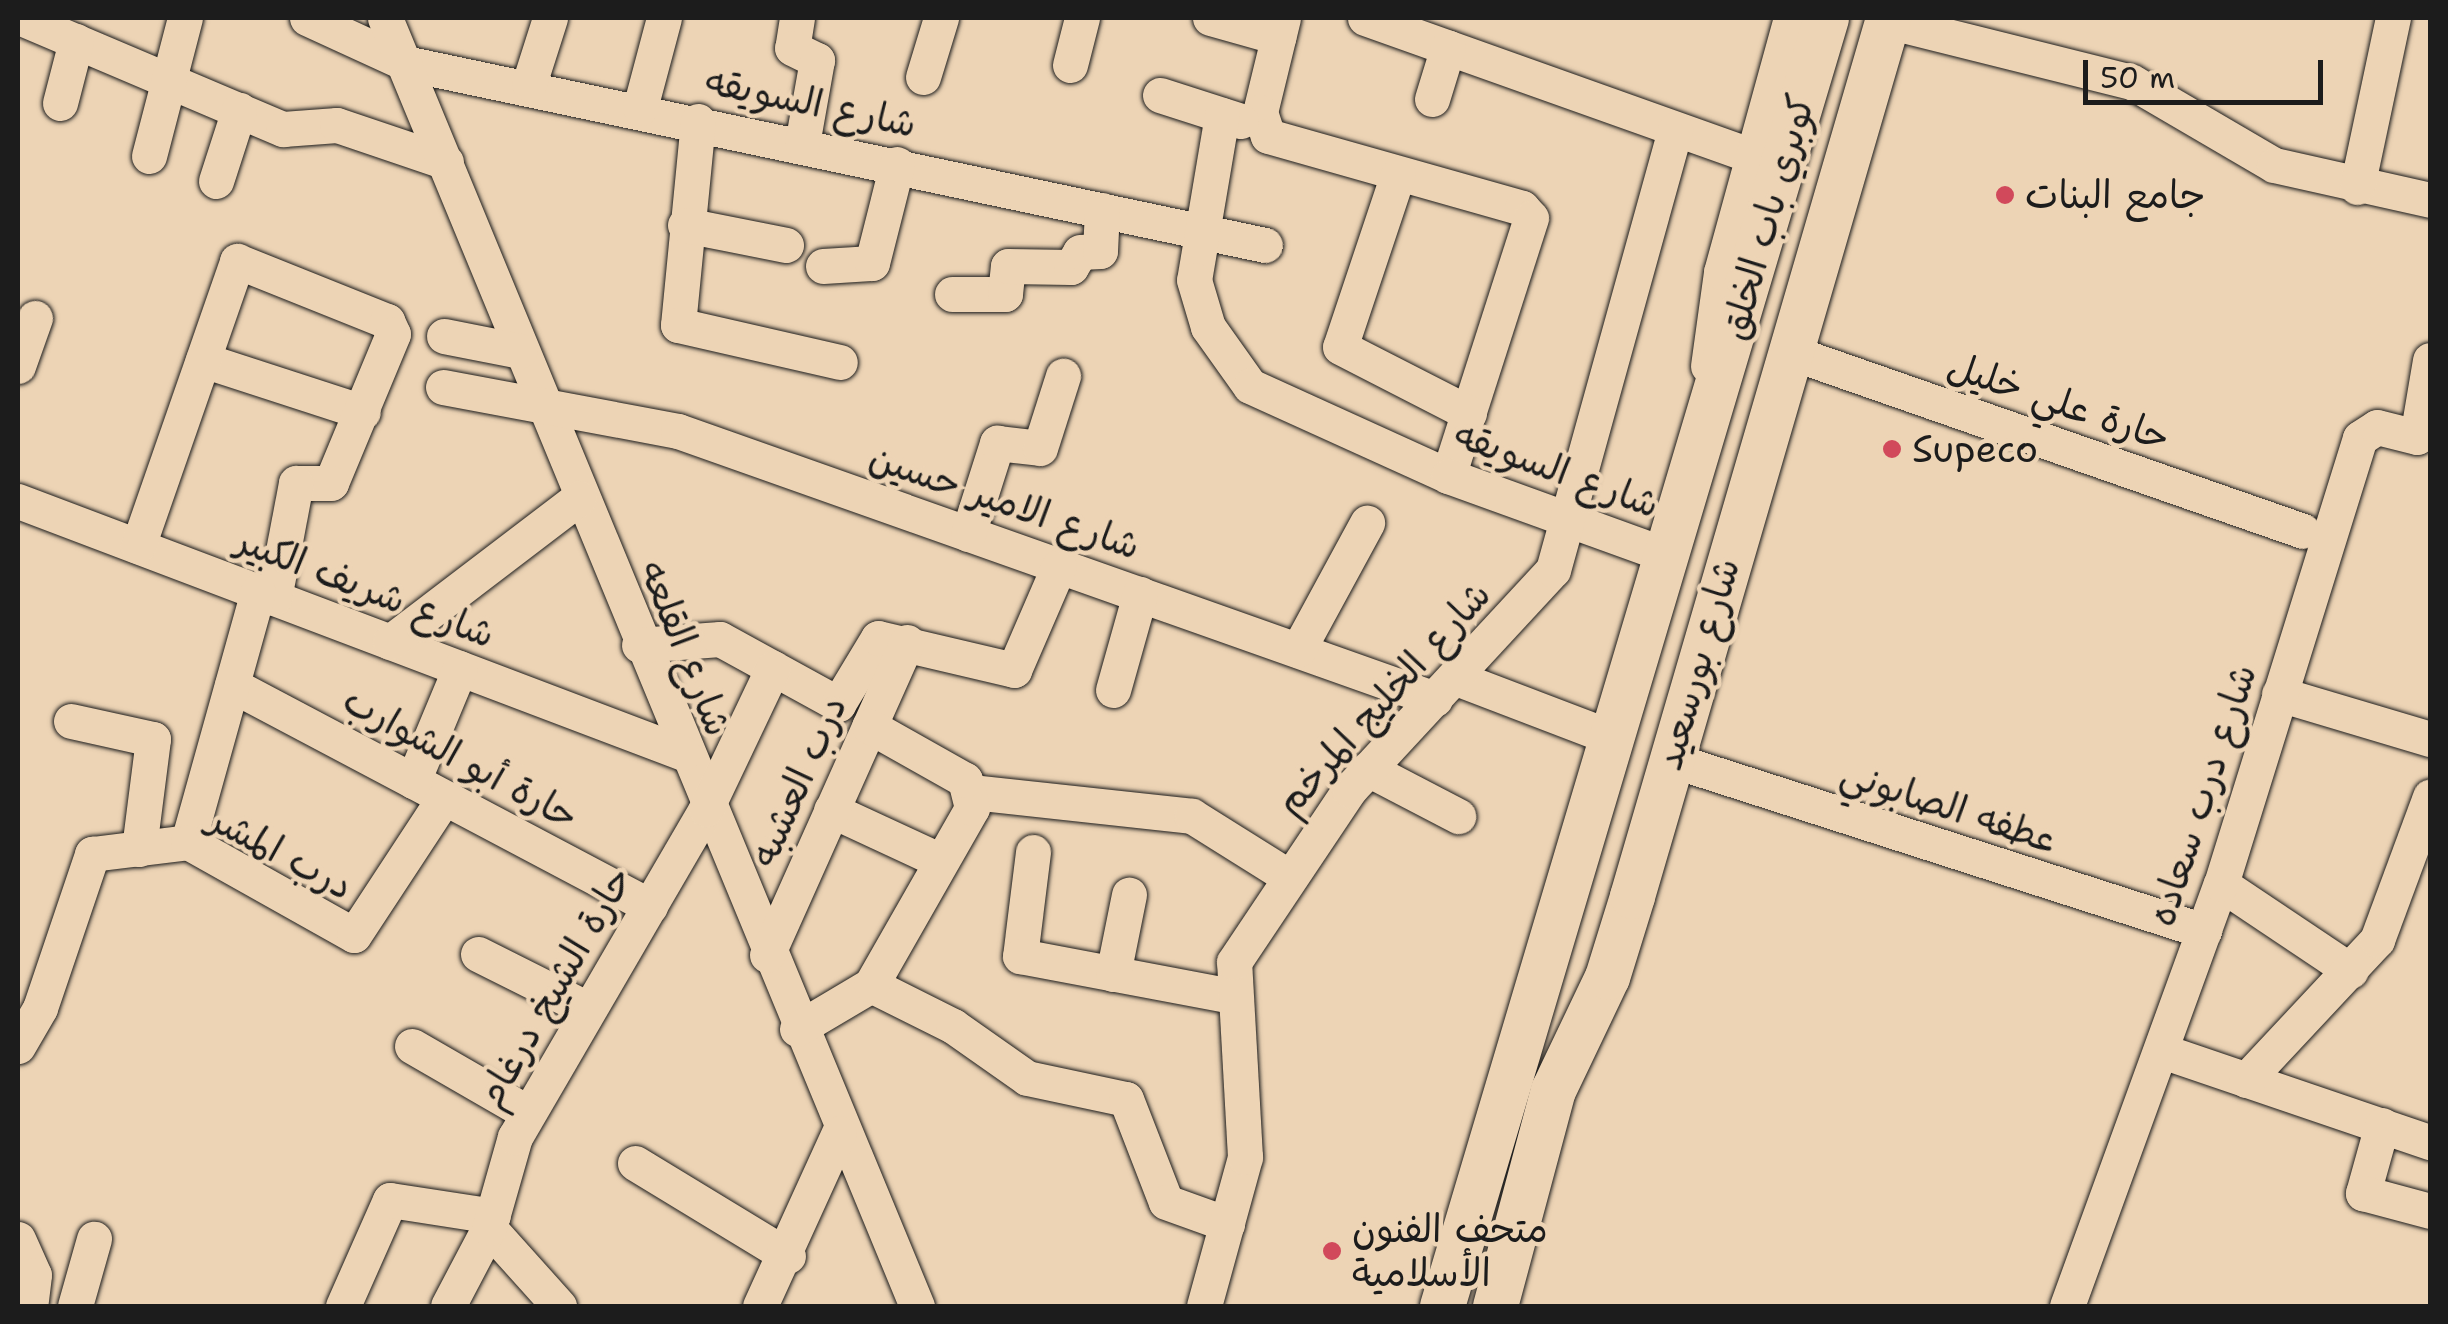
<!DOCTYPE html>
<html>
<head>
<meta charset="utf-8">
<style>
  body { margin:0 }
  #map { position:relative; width:2448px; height:1324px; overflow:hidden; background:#edd4b5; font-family:"Shantell Sans","Playpen Sans Arabic",sans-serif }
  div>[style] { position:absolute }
  .roads { filter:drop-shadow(0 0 2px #1c1c1c) drop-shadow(0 0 2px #1c1c1c) }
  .minor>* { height:35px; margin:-17.5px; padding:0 17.5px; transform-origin:17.5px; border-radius:17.5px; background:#edd4b5 }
  .major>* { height:45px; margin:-22.5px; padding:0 22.5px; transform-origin:22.5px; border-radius:22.5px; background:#edd4b5 }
  .dots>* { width:28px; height:28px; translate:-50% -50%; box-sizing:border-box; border:5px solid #edd4b5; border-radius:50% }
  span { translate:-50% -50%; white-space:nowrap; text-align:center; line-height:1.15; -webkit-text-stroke:9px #edd4b5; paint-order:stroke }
  .street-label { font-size:38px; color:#1c1c1c }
  .poi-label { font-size:38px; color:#1c1c1c }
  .left { translate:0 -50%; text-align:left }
  .frame { position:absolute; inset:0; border:20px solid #1c1c1c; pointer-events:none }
  .scale { position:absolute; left:2083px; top:60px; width:240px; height:45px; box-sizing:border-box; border:5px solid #1c1c1c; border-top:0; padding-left:12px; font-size:30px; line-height:35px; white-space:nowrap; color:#1c1c1c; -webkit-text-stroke:8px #edd4b5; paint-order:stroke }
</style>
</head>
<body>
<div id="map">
  <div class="roads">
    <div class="minor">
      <i style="left:21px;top:18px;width:285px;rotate:23deg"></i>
      <i style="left:283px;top:129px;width:54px;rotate:-4.2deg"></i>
      <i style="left:337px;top:125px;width:115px;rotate:18.7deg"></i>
      <i style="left:307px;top:18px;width:108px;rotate:24.7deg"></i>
      <i style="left:405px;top:63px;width:879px;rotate:11.95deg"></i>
      <i style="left:385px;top:18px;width:1394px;rotate:67.56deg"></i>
      <i style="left:797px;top:18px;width:30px;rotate:99deg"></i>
      <i style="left:792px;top:48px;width:28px;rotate:26deg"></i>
      <i style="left:817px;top:60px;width:85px;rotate:100.1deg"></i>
      <i style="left:1210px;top:18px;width:71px;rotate:15.6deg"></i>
      <i style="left:1283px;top:18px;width:97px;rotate:103.7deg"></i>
      <i style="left:1260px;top:112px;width:25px;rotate:72deg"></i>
      <i style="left:1268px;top:136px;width:264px;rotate:15.8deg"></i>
      <i style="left:1522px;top:208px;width:13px;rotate:48deg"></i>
      <i style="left:1531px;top:218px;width:271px;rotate:107.8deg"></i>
      <i style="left:1365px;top:18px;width:408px;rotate:19.6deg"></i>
      <i style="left:1887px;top:21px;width:252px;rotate:14deg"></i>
      <i style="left:2132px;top:82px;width:164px;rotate:30.3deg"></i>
      <i style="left:2274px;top:165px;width:160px;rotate:12.6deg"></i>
      <i style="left:1070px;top:65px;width:49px;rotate:-75.7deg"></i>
      <i style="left:923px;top:77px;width:62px;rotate:-73deg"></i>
      <i style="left:529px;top:84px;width:69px;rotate:-72.3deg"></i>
      <i style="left:1160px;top:95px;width:85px;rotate:17.8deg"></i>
      <i style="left:1432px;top:99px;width:54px;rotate:-72.9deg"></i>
      <i style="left:60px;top:103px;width:64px;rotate:-75.5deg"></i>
      <i style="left:640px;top:108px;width:93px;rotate:-75.1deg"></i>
      <i style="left:1222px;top:115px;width:167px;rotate:99.6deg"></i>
      <i style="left:1194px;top:280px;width:49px;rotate:73.4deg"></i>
      <i style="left:1208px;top:327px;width:72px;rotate:54.6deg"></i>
      <i style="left:1250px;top:386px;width:217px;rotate:24.4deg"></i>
      <i style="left:1448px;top:476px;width:229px;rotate:19.9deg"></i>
      <i style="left:698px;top:121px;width:205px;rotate:95.6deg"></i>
      <i style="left:678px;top:325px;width:166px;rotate:12.9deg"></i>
      <i style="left:149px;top:156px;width:143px;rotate:-75.4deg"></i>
      <i style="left:1398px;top:174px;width:182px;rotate:108.5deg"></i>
      <i style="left:1340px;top:347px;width:145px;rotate:27.1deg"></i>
      <i style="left:216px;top:181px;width:75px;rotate:-72.1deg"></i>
      <i style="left:2357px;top:187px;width:173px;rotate:-78deg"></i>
      <i style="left:685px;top:225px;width:103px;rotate:11.2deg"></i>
      <i style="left:823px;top:266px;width:49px;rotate:-3.5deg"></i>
      <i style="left:872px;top:263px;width:102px;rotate:-75.8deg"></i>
      <i style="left:952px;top:294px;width:53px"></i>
      <i style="left:1005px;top:294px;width:28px;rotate:-84deg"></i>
      <i style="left:1008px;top:266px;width:63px;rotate:0.9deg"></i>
      <i style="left:1071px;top:267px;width:17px;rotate:-59deg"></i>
      <i style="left:1080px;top:252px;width:20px;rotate:-3deg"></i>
      <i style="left:1100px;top:251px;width:41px;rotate:-87.2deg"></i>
      <i style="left:444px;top:336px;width:77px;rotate:11.2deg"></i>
      <i style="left:1787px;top:351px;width:546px;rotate:19.23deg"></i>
      <i style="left:203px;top:360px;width:168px;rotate:18deg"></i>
      <i style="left:18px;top:366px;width:51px;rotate:-70.5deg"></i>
      <i style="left:1708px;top:366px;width:95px;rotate:-82.1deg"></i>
      <i style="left:1721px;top:272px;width:263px;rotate:-74.6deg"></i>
      <i style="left:443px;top:387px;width:239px;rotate:10.6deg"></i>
      <i style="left:678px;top:431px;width:803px;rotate:19.5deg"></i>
      <i style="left:18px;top:501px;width:711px;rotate:20.75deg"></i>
      <i style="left:968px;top:534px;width:96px;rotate:-72.3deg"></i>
      <i style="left:997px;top:443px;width:43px;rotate:6.6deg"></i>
      <i style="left:1040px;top:448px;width:76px;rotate:-72.3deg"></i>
      <i style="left:138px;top:546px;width:302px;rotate:-70.8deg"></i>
      <i style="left:237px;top:261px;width:162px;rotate:21.8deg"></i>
      <i style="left:387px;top:321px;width:14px;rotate:65deg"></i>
      <i style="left:393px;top:334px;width:161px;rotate:112.6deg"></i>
      <i style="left:331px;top:483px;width:35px;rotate:180deg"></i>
      <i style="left:296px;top:483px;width:117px;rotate:100.8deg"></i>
      <i style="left:390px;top:642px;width:238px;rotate:-37.3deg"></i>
      <i style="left:639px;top:645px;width:81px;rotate:-4.2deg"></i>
      <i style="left:720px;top:639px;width:135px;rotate:28.8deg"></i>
      <i style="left:838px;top:704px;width:77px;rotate:-58.8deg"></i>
      <i style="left:878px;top:638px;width:140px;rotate:13.2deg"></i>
      <i style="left:1014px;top:670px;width:113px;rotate:-66.6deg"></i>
      <i style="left:1298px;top:650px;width:145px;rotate:-61.5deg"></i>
      <i style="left:1456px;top:678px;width:163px;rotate:20.9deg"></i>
      <i style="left:232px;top:685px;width:473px;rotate:27.9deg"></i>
      <i style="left:1113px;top:690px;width:100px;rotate:-74.3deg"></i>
      <i style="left:2279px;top:694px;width:158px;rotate:16.6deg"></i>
      <i style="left:71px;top:721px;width:84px;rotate:12.4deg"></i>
      <i style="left:153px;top:739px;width:111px;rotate:97.3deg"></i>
      <i style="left:1669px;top:759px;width:562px;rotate:17.82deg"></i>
      <i style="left:1368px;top:769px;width:102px;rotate:27.6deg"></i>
      <i style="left:413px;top:781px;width:122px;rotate:-67.4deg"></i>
      <i style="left:972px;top:792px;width:221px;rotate:6.2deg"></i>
      <i style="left:1192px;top:816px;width:111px;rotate:32.1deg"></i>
      <i style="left:831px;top:810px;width:121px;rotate:24.9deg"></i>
      <i style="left:188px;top:842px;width:260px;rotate:-74.4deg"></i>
      <i style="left:1033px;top:852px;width:105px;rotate:97.1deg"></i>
      <i style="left:1020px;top:956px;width:215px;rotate:10.7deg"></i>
      <i style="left:2221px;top:884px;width:156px;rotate:33.8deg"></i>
      <i style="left:478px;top:954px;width:123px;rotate:26.6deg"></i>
      <i style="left:767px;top:955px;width:343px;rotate:-65.9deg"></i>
      <i style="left:1113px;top:974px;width:81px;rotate:-78.6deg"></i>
      <i style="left:871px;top:985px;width:92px;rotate:26.6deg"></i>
      <i style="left:953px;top:1026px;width:90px;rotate:35.1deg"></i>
      <i style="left:1027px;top:1078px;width:101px;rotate:12deg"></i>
      <i style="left:1126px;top:1099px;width:110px;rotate:68.8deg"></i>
      <i style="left:1166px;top:1202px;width:65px;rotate:19.8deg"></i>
      <i style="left:797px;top:1029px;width:86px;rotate:-30.7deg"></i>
      <i style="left:871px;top:985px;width:204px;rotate:-60.3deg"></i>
      <i style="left:972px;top:808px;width:29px;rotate:-104deg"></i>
      <i style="left:965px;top:780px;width:110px;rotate:-150.6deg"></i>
      <i style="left:18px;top:1046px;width:44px;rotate:-59.9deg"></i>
      <i style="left:40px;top:1008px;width:163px;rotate:-71.3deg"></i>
      <i style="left:92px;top:854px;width:97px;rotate:-7.1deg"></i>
      <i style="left:188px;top:842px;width:190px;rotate:29.3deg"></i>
      <i style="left:354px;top:935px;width:164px;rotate:-56.7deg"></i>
      <i style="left:412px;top:1046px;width:134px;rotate:30deg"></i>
      <i style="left:2162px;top:1051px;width:283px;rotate:18.8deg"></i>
      <i style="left:2246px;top:1080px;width:192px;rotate:-46.9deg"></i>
      <i style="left:2377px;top:940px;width:153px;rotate:-69.7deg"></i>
      <i style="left:2382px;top:1125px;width:71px;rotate:105.6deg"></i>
      <i style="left:2363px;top:1193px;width:69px;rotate:15deg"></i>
      <i style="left:635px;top:1163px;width:179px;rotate:31.3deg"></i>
      <i style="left:489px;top:1228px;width:105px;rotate:48.1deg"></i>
      <i style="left:18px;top:1239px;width:39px;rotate:66deg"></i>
      <i style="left:34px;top:1275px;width:31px;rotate:97deg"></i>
      <i style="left:75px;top:1306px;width:70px;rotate:-74.2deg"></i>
      <i style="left:343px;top:1306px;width:116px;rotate:-66.1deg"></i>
      <i style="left:390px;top:1200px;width:104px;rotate:8.8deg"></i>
      <i style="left:448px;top:1306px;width:88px;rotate:-62.3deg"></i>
      <i style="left:489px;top:1228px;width:95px;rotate:-74.1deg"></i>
      <i style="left:515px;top:1137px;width:380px;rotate:-59.8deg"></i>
      <i style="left:706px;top:809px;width:156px;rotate:-64.6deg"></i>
      <i style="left:760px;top:1306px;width:190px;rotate:-65.5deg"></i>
      <i style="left:1204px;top:1306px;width:155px;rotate:-74.6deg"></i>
      <i style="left:1245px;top:1157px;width:195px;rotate:-93.2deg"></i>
      <i style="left:1234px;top:962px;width:207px;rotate:-56.2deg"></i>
      <i style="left:1349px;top:790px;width:300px;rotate:-47.2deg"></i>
      <i style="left:1553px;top:570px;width:457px;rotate:-74.5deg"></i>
      <i style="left:2067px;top:1306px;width:449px;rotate:-70deg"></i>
      <i style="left:2221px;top:884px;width:467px;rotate:-72.7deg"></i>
      <i style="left:2360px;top:438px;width:20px;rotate:-33deg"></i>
      <i style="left:2377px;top:427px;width:41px;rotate:14deg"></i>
      <i style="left:2417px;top:437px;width:78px;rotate:-80.4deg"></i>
    </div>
    <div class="major">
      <i style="left:1442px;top:1306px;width:1344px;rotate:-73.4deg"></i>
      <i style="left:1495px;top:1306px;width:224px;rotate:-75deg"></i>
      <i style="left:1553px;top:1090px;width:125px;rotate:-64.5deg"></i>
      <i style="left:1607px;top:977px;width:85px;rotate:-72.8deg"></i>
      <i style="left:1632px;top:896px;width:915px;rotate:-73.74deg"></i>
    </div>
  </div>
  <div class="dots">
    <i style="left:2005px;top:195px;background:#d1495b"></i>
    <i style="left:1892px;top:449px;background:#d1495b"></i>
    <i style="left:1332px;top:1251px;background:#d1495b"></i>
  </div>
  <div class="street-label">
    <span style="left:811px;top:102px;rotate:12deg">شارع السويقه</span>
    <span style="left:1767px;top:217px;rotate:-74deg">كوبري باب الخلق</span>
    <span style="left:2059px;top:401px;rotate:19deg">حارة علي خليل</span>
    <span style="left:1557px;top:469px;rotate:20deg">شارع السويقه</span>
    <span style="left:1005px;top:501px;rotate:19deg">شارع الامير حسين</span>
    <span style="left:366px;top:587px;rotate:21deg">شارع شريف الكبير</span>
    <span style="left:686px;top:648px;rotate:68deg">شارع القلعه</span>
    <span style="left:1697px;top:664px;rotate:-74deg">شارع بورسعيد</span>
    <span style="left:1383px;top:698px;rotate:-48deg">شارع الخليج المرخم</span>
    <span style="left:461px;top:758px;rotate:28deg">حارة أبو الشوارب</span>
    <span style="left:798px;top:781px;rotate:-66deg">درب العشبه</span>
    <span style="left:2202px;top:795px;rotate:-72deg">شارع درب سعاده</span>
    <span style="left:1949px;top:806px;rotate:18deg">عطفه الصابوني</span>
    <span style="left:281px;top:852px;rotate:28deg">درب المشر</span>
    <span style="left:554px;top:987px;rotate:-60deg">حارة الشيخ درغام</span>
  </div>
  <div class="poi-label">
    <span class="left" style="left:2025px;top:195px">جامع البنات</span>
    <span class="left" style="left:1912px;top:449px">Supeco</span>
    <span class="left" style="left:1352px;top:1251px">متحف الفنون<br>الأسلامية</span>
  </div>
  <div class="frame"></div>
  <div class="scale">50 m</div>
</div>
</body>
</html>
